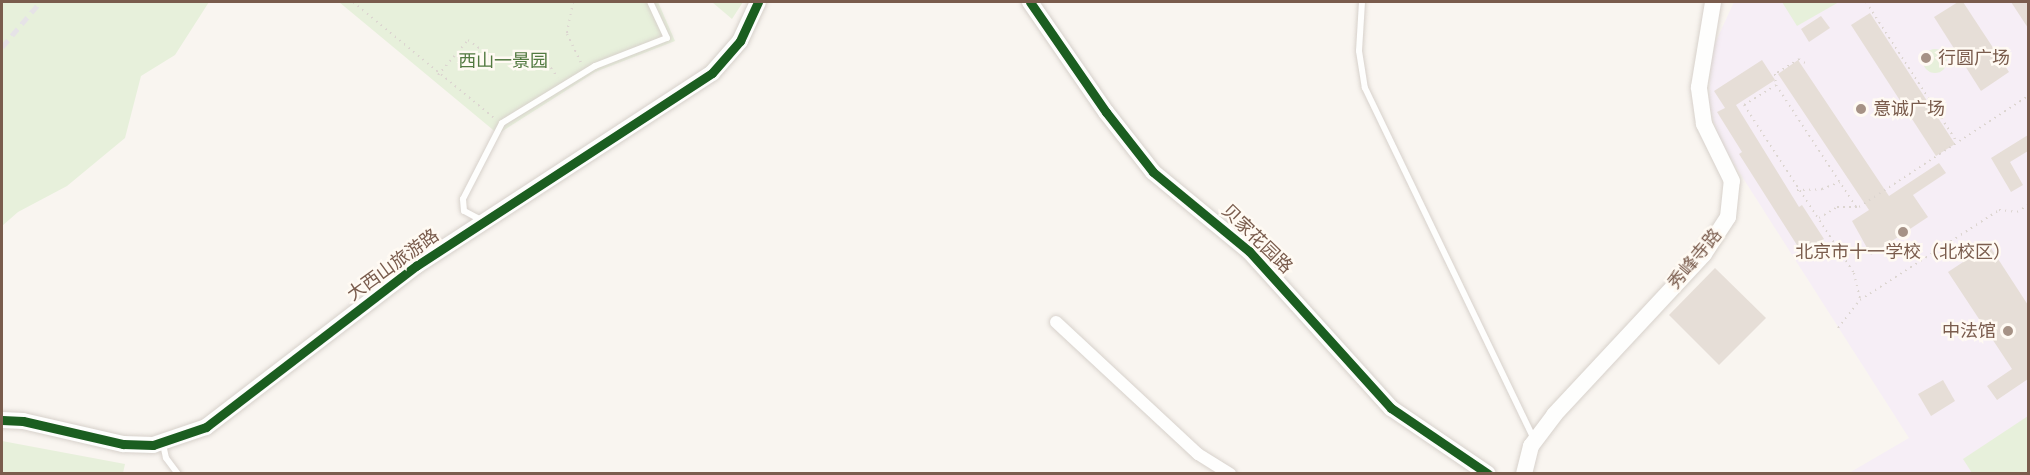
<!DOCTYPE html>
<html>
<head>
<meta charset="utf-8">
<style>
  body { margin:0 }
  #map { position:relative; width:2030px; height:475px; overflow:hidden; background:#f9f5f0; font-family:Cabin,"Noto Sans SC",sans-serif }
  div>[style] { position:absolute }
  .education>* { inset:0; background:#f6eef6 }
  .green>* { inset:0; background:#e7f0db }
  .round { border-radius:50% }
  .building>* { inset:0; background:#e6ded7 }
  .path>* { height:2px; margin-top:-1px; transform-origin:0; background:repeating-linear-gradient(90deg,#dcd5d0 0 1.5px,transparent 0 6px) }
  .roads { filter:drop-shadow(0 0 2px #d7d1cb) drop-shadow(0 0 2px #d7d1cb) }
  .lane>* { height:6px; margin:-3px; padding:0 3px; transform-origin:3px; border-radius:3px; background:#fefefd }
  .street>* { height:12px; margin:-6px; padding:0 6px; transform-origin:6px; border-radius:6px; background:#fefefd }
  .secondary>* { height:16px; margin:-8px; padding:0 8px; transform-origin:8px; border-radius:8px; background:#fefefd }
  .rail>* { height:4.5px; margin-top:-2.25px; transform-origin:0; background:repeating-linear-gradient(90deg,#e6e3e7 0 9px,transparent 0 15px) }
  .cycleway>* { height:9px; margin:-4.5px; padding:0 4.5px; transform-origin:4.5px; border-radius:4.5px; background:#1b5e20 }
  .dots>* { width:16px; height:16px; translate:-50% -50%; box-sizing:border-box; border:3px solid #fffaf3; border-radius:50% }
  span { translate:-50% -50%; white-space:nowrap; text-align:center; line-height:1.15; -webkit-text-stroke:5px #fffaf3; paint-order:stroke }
  .poi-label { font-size:18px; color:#7a5c4d }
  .left { translate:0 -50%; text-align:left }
  .right { translate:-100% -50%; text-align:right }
  .park-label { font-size:18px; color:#537a41 }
  .street-label { font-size:18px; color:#7a5c4d }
  .frame { position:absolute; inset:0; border:3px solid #7a5c4d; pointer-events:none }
</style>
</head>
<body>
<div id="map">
  <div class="education">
    <i style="clip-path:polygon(1734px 2px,2028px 2px,2028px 473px,1849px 473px,1909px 438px,1720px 142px,1709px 106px,1711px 52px)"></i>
  </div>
  <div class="green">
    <i style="clip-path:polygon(2px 2px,209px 2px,175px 55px,141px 76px,125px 138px,67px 186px,18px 212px,2px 226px)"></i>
    <i style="clip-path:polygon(339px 2px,658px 2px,675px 41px,595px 72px,498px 134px)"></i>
    <i style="clip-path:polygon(712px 2px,743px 2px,732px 19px)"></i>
    <i style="clip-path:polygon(1782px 2px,1839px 2px,1797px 26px)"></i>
    <i class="round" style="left:1923px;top:49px;width:24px;height:24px"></i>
    <i style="clip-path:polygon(2028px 416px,2028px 473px,1972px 473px,1963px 459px)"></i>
    <i style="clip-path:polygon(2px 441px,125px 464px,123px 473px,2px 473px)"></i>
  </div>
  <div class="building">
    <i style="clip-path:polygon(1958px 2px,1963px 2px,2009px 72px,1981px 91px,1934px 17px)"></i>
    <i style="clip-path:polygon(2011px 2px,2028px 2px,2028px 28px)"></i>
    <i style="clip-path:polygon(1870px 13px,1955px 144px,1936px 156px,1851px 25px)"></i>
    <i style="clip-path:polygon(1821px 16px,1830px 28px,1809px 42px,1801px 29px)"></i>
    <i style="clip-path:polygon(1762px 60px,1775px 80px,1736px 105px,1799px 207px,1802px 205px,1824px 239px,1802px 253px,1739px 154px,1742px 152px,1717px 112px,1725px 108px,1714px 91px)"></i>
    <i style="clip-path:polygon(1798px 60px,1889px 196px,1939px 163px,1946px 173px,1913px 195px,1928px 217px,1871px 255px,1852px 221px,1869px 210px,1778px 74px)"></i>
    <i style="clip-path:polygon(2028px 135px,2028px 151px,2010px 162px,2023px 185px,2011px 192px,1991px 158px)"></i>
    <i style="clip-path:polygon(1989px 245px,2028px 305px,2028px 379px,1997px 400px,1987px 386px,2012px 369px,1948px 272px)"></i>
    <i style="clip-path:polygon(1715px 268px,1766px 318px,1719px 365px,1669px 315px)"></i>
    <i style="clip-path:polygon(1943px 380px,1955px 401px,1931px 416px,1918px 394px)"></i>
  </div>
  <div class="path">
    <i style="left:353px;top:2px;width:183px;rotate:39.4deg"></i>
    <i style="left:573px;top:2px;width:33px;rotate:101deg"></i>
    <i style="left:567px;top:34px;width:32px;rotate:64deg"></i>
    <i style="left:1866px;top:2px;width:167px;rotate:57deg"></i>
    <i style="left:1805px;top:63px;width:7px;rotate:-146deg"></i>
    <i style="left:1799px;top:59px;width:28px;rotate:148deg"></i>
    <i style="left:1775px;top:74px;width:11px;rotate:85deg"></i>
    <i style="left:1776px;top:85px;width:38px;rotate:148deg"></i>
    <i style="left:1744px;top:105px;width:201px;rotate:56.8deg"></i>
    <i style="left:1854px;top:273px;width:28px;rotate:77deg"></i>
    <i style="left:438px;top:75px;width:46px;rotate:-49.4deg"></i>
    <i style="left:468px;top:40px;width:31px;rotate:36deg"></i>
    <i style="left:493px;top:58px;width:24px;rotate:12deg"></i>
    <i style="left:516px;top:63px;width:28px;rotate:-10deg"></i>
    <i style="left:544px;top:58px;width:24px;rotate:55deg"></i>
    <i style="left:1776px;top:85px;width:146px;rotate:56.7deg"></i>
    <i style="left:1797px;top:190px;width:25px;rotate:-2deg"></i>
    <i style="left:1822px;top:189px;width:19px;rotate:-21deg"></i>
    <i style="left:1819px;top:218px;width:21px;rotate:-31deg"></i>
    <i style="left:1837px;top:207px;width:22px"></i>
    <i style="left:1859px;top:207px;width:202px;rotate:-33.3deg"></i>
    <i style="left:1838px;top:328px;width:36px;rotate:-52deg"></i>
    <i style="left:1860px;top:300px;width:166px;rotate:-32.9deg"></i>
    <i style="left:1999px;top:210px;width:18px;rotate:6deg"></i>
    <i style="left:2017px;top:212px;width:13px;rotate:-32deg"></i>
  </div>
  <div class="roads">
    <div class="lane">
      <i style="left:1362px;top:2px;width:49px;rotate:93.5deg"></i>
      <i style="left:1359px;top:51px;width:37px;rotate:81deg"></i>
      <i style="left:1365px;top:88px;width:390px;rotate:64.3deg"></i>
      <i style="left:483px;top:221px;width:21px;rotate:-152deg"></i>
      <i style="left:464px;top:211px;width:12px;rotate:-95deg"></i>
      <i style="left:463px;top:199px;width:85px;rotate:-62.8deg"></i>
      <i style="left:502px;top:123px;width:109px;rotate:-31.5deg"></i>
      <i style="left:595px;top:66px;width:77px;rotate:-21.3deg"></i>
      <i style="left:667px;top:38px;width:40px;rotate:-115deg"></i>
      <i style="left:163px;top:444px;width:14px;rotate:78deg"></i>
      <i style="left:166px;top:458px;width:20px;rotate:53deg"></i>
    </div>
    <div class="street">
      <i style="left:1056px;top:322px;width:194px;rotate:42.9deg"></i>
      <i style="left:1198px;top:454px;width:38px;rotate:32deg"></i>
    </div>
    <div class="secondary">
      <i style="left:1030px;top:2px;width:134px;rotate:55.4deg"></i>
      <i style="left:1106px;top:112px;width:76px;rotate:51.9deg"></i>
      <i style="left:1153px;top:172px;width:124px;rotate:39.5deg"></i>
      <i style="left:1249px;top:251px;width:212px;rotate:47.9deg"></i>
      <i style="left:1391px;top:408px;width:117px;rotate:34.2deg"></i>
      <i style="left:2px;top:420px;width:21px;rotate:3deg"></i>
      <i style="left:23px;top:421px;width:103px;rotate:13deg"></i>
      <i style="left:123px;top:444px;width:30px;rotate:2deg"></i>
      <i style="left:153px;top:445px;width:56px;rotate:-18.8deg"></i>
      <i style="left:206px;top:427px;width:265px;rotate:-37.5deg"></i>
      <i style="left:416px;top:266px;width:353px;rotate:-33.1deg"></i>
      <i style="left:712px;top:73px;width:43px;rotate:-48.8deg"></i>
      <i style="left:740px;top:41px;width:43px;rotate:-65.2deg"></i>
      <i style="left:1524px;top:474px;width:29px;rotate:-76deg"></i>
      <i style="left:1531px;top:446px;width:39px;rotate:-53deg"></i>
      <i style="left:1554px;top:415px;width:220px;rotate:-47deg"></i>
      <i style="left:1704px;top:254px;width:44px;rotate:-57deg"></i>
      <i style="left:1728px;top:217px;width:36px;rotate:-84deg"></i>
      <i style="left:1732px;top:181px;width:64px;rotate:-116.2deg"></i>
      <i style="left:1704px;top:124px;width:37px;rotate:-98deg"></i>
      <i style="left:1699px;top:87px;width:86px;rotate:-80.6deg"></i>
    </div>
  </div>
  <div class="rail">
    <i style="left:2px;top:47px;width:59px;rotate:-49.8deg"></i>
  </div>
  <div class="cycleway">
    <i style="left:1030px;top:2px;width:134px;rotate:55.4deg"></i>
    <i style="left:1106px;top:112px;width:76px;rotate:51.9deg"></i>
    <i style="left:1153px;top:172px;width:124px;rotate:39.5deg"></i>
    <i style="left:1249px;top:251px;width:212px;rotate:47.9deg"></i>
    <i style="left:1391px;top:408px;width:117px;rotate:34.2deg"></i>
    <i style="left:2px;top:420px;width:21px;rotate:3deg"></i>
    <i style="left:23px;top:421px;width:103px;rotate:13deg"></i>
    <i style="left:123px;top:444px;width:30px;rotate:2deg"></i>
    <i style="left:153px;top:445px;width:56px;rotate:-18.8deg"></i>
    <i style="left:206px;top:427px;width:265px;rotate:-37.5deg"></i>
    <i style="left:416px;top:266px;width:353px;rotate:-33.1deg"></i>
    <i style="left:712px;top:73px;width:43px;rotate:-48.8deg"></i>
    <i style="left:740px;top:41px;width:43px;rotate:-65.2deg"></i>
  </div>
  <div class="dots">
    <i style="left:1926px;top:58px;background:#a69286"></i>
    <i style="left:1861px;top:109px;background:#a69286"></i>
    <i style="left:1903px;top:232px;background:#a69286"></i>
    <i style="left:2008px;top:331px;background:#a69286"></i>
  </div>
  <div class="poi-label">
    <span class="left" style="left:1938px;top:58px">行圆广场</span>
    <span class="left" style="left:1873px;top:109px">意诚广场</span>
    <span style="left:1903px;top:252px">北京市十一学校（北校区）</span>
    <span class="right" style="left:1996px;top:331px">中法馆</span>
  </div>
  <div class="park-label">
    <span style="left:503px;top:61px">西山一景园</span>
  </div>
  <div class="street-label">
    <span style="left:1257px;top:239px;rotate:44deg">贝家花园路</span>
    <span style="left:1695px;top:259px;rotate:-50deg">秀峰寺路</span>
    <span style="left:393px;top:265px;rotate:-36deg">大西山旅游路</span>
  </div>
  <div class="frame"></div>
</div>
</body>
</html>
